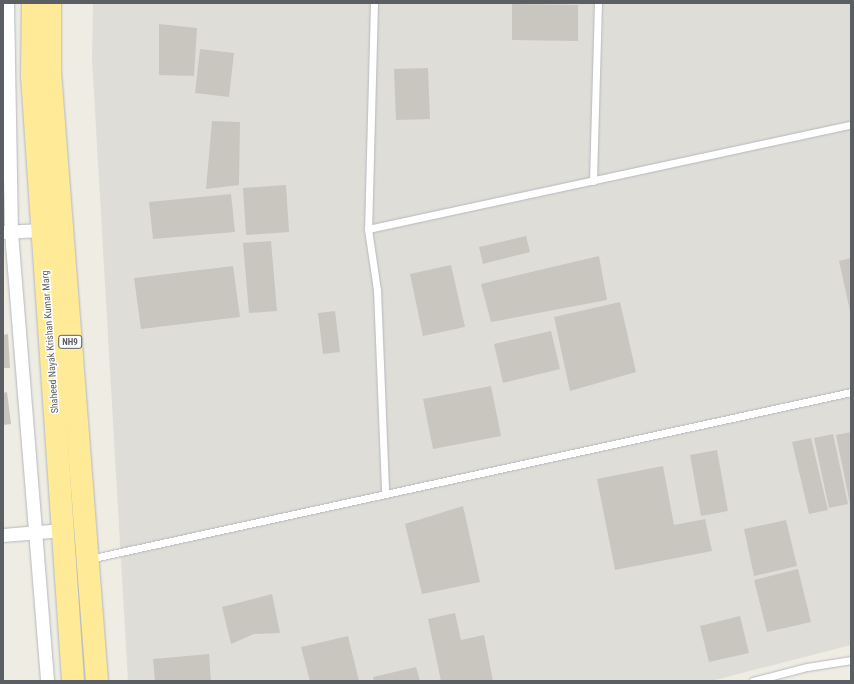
<!DOCTYPE html>
<html>
<head>
<meta charset="utf-8">
<style>
  body { margin:0 }
  #map { position:relative; width:854px; height:684px; overflow:hidden; background:#eeece3; font-family:"Roboto Condensed",sans-serif }
  div>[style] { position:absolute }
  .industrial>* { inset:0; background:#dfddd7 }
  .building>* { inset:0; background:#c9c6c0 }
  .roads { filter:drop-shadow(0 0 1px #b5b9bd) drop-shadow(0 0 1px #b5b9bd) }
  .service>* { height:7px; margin:-3.5px; padding:0 3.5px; transform-origin:3.5px; border-radius:3.5px; background:#fff }
  .minor>* { height:13px; margin:-6.5px; padding:0 6.5px; transform-origin:6.5px; border-radius:6.5px; background:#fff }
  .trunk>* { height:22px; margin:-11px; padding:0 11px; transform-origin:11px; border-radius:11px; background:#ffea98 }
  span { translate:-50% -50%; white-space:nowrap; text-align:center; line-height:1.15; -webkit-text-stroke:3px #fff; paint-order:stroke }
  .shield-label span { padding:1px 3px; background:#fff; border:1px solid; border-radius:3px; -webkit-text-stroke-width:0 }
  .shield-label { font-size:9px; color:#5b5f64; font-weight:700 }
  .street-label { font-size:10px; color:#5b5f64 }
  .frame { position:absolute; inset:0; border:4px solid #5b5f64; pointer-events:none }
</style>
</head>
<body>
<div id="map">
  <div class="industrial">
    <i style="clip-path:polygon(93px 3px,851px 3px,851px 645px,711px 681px,128px 681px,92px 59px)"></i>
  </div>
  <div class="building">
    <i style="clip-path:polygon(512px 4px,578px 5px,578px 41px,512px 40px)"></i>
    <i style="clip-path:polygon(159px 24px,197px 28px,194px 76px,159px 75px)"></i>
    <i style="clip-path:polygon(200px 49px,234px 53px,229px 97px,195px 93px)"></i>
    <i style="clip-path:polygon(428px 68px,430px 119px,396px 120px,394px 69px)"></i>
    <i style="clip-path:polygon(212px 121px,240px 122px,239px 185px,206px 189px)"></i>
    <i style="clip-path:polygon(286px 185px,289px 232px,246px 235px,243px 188px)"></i>
    <i style="clip-path:polygon(231px 194px,235px 232px,153px 239px,149px 202px)"></i>
    <i style="clip-path:polygon(526px 236px,530px 252px,483px 264px,479px 247px)"></i>
    <i style="clip-path:polygon(271px 241px,277px 311px,249px 313px,243px 243px)"></i>
    <i style="clip-path:polygon(599px 256px,607px 300px,491px 322px,481px 284px)"></i>
    <i style="clip-path:polygon(851px 258px,851px 311px,850px 311px,839px 261px)"></i>
    <i style="clip-path:polygon(451px 265px,465px 327px,423px 336px,410px 274px)"></i>
    <i style="clip-path:polygon(233px 266px,240px 317px,141px 329px,134px 278px)"></i>
    <i style="clip-path:polygon(620px 302px,636px 372px,570px 391px,554px 317px)"></i>
    <i style="clip-path:polygon(335px 311px,340px 352px,323px 354px,318px 313px)"></i>
    <i style="clip-path:polygon(551px 331px,560px 369px,503px 383px,494px 344px)"></i>
    <i style="clip-path:polygon(8px 334px,10px 368px,3px 368px,3px 335px)"></i>
    <i style="clip-path:polygon(491px 386px,501px 436px,433px 449px,423px 399px)"></i>
    <i style="clip-path:polygon(7px 392px,11px 424px,3px 425px,3px 393px)"></i>
    <i style="clip-path:polygon(851px 432px,851px 504px,850px 504px,836px 435px)"></i>
    <i style="clip-path:polygon(833px 434px,848px 504px,829px 508px,814px 438px)"></i>
    <i style="clip-path:polygon(811px 438px,828px 510px,809px 514px,792px 442px)"></i>
    <i style="clip-path:polygon(717px 450px,728px 511px,701px 516px,690px 455px)"></i>
    <i style="clip-path:polygon(663px 466px,674px 525px,705px 519px,712px 551px,615px 570px,597px 479px)"></i>
    <i style="clip-path:polygon(463px 506px,480px 582px,422px 594px,405px 524px)"></i>
    <i style="clip-path:polygon(786px 520px,797px 566px,754px 576px,744px 529px)"></i>
    <i style="clip-path:polygon(798px 569px,811px 622px,767px 632px,754px 580px)"></i>
    <i style="clip-path:polygon(272px 594px,280px 633px,254px 634px,231px 644px,222px 607px)"></i>
    <i style="clip-path:polygon(455px 613px,461px 640px,484px 635px,493px 681px,441px 681px,428px 619px)"></i>
    <i style="clip-path:polygon(740px 616px,749px 653px,709px 662px,700px 626px)"></i>
    <i style="clip-path:polygon(348px 636px,359px 681px,310px 681px,301px 647px)"></i>
    <i style="clip-path:polygon(209px 654px,211px 681px,155px 681px,153px 659px)"></i>
    <i style="clip-path:polygon(416px 667px,420px 681px,374px 681px,373px 677px)"></i>
  </div>
  <div class="roads">
    <div class="service">
      <i style="left:374px;top:3px;width:226px;rotate:91.5deg"></i>
      <i style="left:368px;top:229px;width:62px;rotate:81.6deg"></i>
      <i style="left:377px;top:290px;width:203px;rotate:87.7deg"></i>
      <i style="left:593px;top:181px;width:178px;rotate:-88.4deg"></i>
      <i style="left:368px;top:229px;width:494px;rotate:-12.2deg"></i>
      <i style="left:89px;top:559px;width:780px;rotate:-12.36deg"></i>
      <i style="left:753px;top:681px;width:56px;rotate:-14.5deg"></i>
      <i style="left:807px;top:667px;width:45px;rotate:-9deg"></i>
    </div>
    <div class="minor">
      <i style="left:7px;top:3px;width:229px;rotate:89deg"></i>
      <i style="left:11px;top:232px;width:450px;rotate:85.4deg"></i>
      <i style="left:3px;top:232px;width:39px;rotate:-3deg"></i>
      <i style="left:3px;top:535px;width:60px;rotate:-4.8deg"></i>
    </div>
    <div class="trunk">
      <i style="left:33px;top:3px;width:73px;rotate:90.8deg"></i>
      <i style="left:32px;top:76px;width:606px;rotate:86.12deg"></i>
      <i style="left:50px;top:3px;width:69px;rotate:90deg"></i>
      <i style="left:50px;top:72px;width:611px;rotate:85.59deg"></i>
    </div>
  </div>
  <div class="shield-label">
    <span style="left:70px;top:342px">NH9</span>
  </div>
  <div class="street-label">
    <span style="left:50px;top:342px;rotate:-94deg">Shaheed Nayak Krishan Kumar Marg</span>
  </div>
  <div class="frame"></div>
</div>
</body>
</html>
